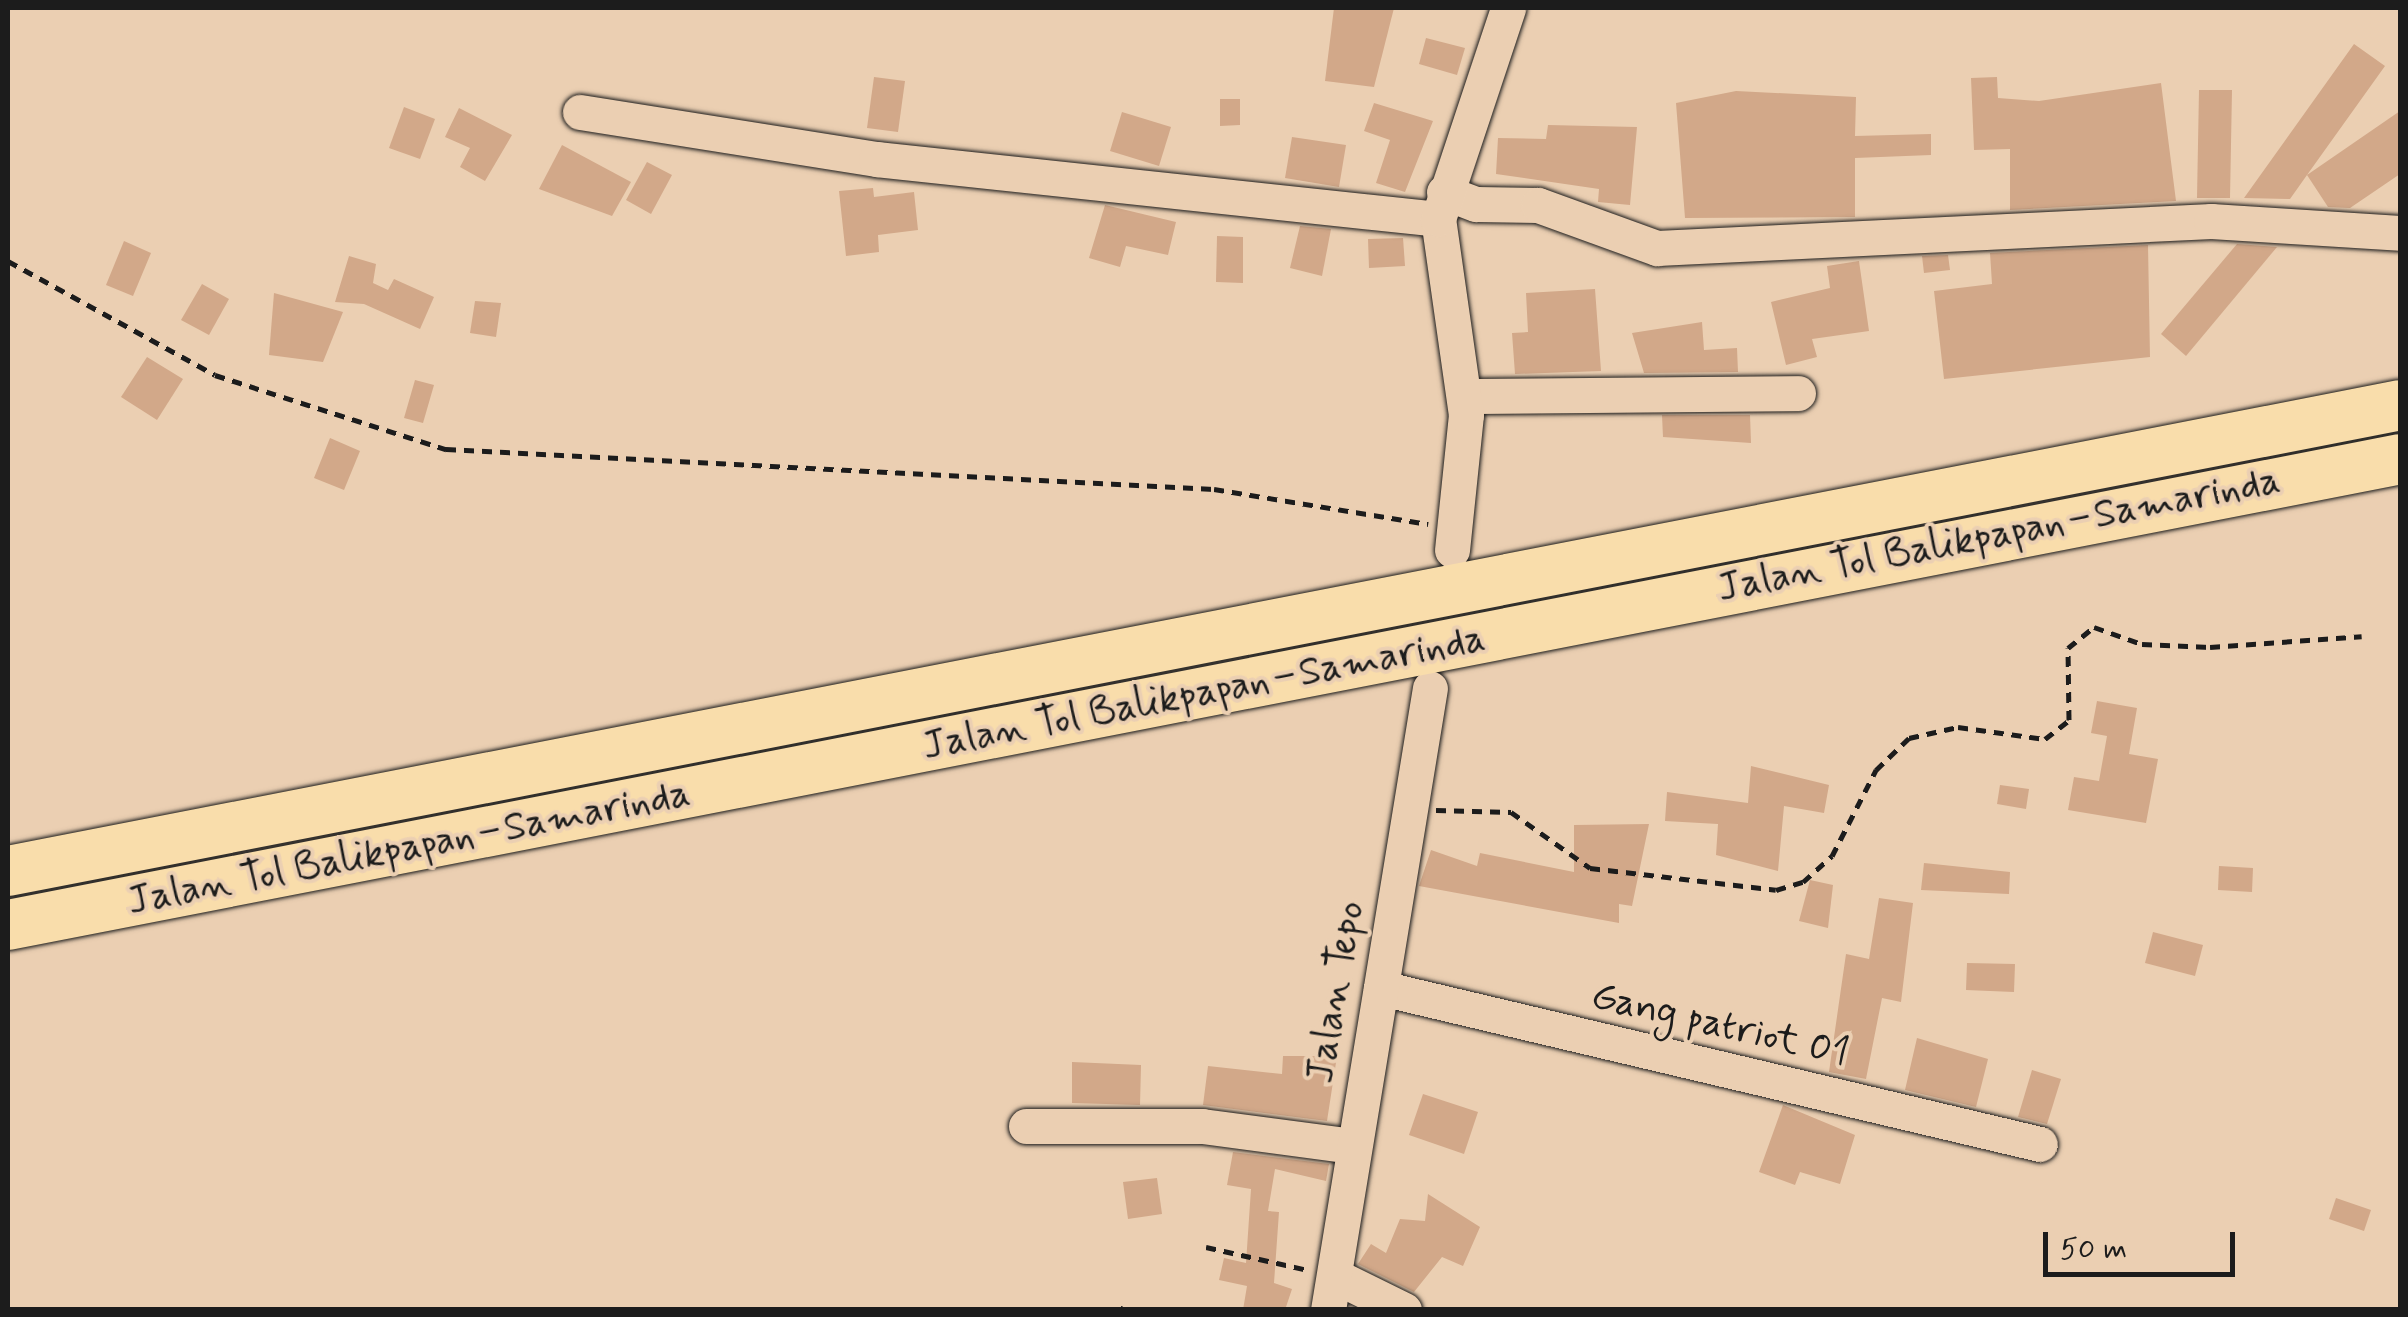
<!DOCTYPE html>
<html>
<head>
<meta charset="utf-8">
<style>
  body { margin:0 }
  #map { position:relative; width:2408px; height:1317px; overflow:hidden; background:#ebcfb2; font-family:Mynerve,sans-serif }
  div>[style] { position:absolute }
  .building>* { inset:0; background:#d2a889 }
  .path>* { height:5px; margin-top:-2.5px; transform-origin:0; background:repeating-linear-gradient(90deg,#1c1c1c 0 10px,transparent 0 18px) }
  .roads { filter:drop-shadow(0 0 2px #1c1c1c) drop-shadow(0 0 2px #1c1c1c) }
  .minor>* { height:35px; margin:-17.5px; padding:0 17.5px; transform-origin:17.5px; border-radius:17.5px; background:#ebcfb2 }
  .highway>* { height:50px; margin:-25px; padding:0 25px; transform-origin:25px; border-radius:25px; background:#f9ddab }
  span { translate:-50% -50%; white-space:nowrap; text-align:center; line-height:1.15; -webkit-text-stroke:8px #ebcfb2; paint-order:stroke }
  .street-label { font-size:40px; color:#1c1c1c }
  .frame { position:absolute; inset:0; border:10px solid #1c1c1c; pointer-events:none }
  .scale { position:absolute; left:2043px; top:1232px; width:192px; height:45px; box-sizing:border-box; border:5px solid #1c1c1c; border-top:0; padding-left:12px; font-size:30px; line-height:35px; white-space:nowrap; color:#1c1c1c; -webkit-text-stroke:8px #ebcfb2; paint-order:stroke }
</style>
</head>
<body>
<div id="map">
  <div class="building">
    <i style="clip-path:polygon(1334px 8px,1394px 8px,1374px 87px,1325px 81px)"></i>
    <i style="clip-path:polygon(1426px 38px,1465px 48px,1457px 75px,1419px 64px)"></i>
    <i style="clip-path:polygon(2354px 44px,2385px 66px,2307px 175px,2400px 111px,2400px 174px,2350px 208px,2328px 207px,2307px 175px,2290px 199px,2244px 198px)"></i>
    <i style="clip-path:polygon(874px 77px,905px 81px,898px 132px,867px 128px)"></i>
    <i style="clip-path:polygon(1997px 77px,1998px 98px,2039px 101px,2161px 83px,2176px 201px,2010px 210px,2010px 149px,1974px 150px,1971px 78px)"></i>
    <i style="clip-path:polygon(2199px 90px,2232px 90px,2230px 198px,2197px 198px)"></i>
    <i style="clip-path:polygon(1736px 91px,1856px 97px,1855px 136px,1931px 134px,1931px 155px,1855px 158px,1855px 217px,1685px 218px,1676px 103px)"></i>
    <i style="clip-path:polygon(1220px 99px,1240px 99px,1240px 125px,1220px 126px)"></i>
    <i style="clip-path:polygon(1374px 103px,1433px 121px,1405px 192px,1376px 183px,1390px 140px,1364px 131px)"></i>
    <i style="clip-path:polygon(404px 107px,435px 119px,420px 159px,389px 148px)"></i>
    <i style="clip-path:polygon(459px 108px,512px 135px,485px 181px,460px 167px,470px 148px,445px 137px)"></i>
    <i style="clip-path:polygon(1122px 112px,1171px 127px,1159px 166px,1110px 151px)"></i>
    <i style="clip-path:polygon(1548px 125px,1637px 127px,1630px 205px,1598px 202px,1599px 189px,1496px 174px,1498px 138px,1546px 139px)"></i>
    <i style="clip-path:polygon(1292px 137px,1346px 145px,1339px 187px,1285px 178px)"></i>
    <i style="clip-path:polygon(562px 145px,631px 182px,612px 216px,539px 189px)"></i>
    <i style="clip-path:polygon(647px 162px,672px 175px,651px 214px,626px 200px)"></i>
    <i style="clip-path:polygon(873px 188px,874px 197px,914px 192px,918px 230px,878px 235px,879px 252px,846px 256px,839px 191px)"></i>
    <i style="clip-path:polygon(1105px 205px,1176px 222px,1168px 255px,1126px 246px,1120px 267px,1089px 258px)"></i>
    <i style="clip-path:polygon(1300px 226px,1331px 229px,1322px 276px,1290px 268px)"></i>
    <i style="clip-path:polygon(1217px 236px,1243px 237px,1243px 283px,1216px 282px)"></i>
    <i style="clip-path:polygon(1403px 238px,1405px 266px,1369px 268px,1368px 239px)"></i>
    <i style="clip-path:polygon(124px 241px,151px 253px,133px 296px,106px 285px)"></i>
    <i style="clip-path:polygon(2237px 244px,2277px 247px,2186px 356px,2161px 334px)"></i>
    <i style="clip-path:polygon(2148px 245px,2150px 357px,1944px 379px,1934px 291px,1992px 284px,1990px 253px)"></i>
    <i style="clip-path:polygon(1948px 255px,1950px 270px,1924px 273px,1922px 256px)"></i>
    <i style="clip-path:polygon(349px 256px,376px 264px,373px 283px,388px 290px,394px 279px,434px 297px,420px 329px,364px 304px,335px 302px)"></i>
    <i style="clip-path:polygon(1859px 261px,1869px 331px,1812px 339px,1817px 357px,1786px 365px,1771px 302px,1830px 288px,1827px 266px)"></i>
    <i style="clip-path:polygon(202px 284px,229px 299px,209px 335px,181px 320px)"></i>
    <i style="clip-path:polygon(1595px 289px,1601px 371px,1515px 374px,1512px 333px,1528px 332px,1526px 293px)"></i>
    <i style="clip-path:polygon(274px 293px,343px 312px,323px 362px,269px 355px)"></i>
    <i style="clip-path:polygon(475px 301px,501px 303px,496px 337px,470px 333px)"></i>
    <i style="clip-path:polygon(1702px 322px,1704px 350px,1737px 348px,1738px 372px,1644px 373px,1632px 333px)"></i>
    <i style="clip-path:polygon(147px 357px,183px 379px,157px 420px,121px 397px)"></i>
    <i style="clip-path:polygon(415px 380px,434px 385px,423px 423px,404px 418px)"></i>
    <i style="clip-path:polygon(1662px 415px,1750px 415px,1751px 443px,1663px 437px)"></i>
    <i style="clip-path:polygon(330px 438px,360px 451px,344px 490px,314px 478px)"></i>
    <i style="clip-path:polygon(2097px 701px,2137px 708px,2129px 754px,2158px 759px,2146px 823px,2068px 810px,2074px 777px,2099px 781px,2107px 736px,2091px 733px)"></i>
    <i style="clip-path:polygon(1751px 766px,1829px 785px,1824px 813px,1784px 806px,1778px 871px,1716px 855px,1718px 824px,1665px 821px,1667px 792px,1748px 803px)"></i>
    <i style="clip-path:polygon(2000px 785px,2029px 789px,2026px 809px,1997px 804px)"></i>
    <i style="clip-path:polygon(1649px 824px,1632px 906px,1619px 904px,1619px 923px,1419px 886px,1431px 850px,1477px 866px,1480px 853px,1574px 872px,1574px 825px)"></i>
    <i style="clip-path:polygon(1924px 863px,2010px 872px,2009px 894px,1921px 890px)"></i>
    <i style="clip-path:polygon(2219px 866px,2253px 868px,2252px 892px,2218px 890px)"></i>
    <i style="clip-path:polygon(1810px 880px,1833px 885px,1828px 928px,1799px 921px)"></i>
    <i style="clip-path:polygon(1879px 898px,1913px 903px,1901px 1002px,1882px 998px,1866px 1079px,1829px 1072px,1846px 954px,1869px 959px)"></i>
    <i style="clip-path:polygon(2153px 932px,2203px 945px,2195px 976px,2145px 963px)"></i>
    <i style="clip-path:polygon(1967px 963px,2015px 964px,2014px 992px,1966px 990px)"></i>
    <i style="clip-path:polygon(1917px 1038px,1988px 1059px,1976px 1107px,1905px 1090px)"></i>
    <i style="clip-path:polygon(1283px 1056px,1337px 1056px,1327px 1121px,1203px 1105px,1208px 1066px,1282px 1074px)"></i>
    <i style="clip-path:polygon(1072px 1062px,1141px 1065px,1140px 1105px,1072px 1103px)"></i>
    <i style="clip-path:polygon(2032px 1070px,2061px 1079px,2047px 1124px,2018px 1117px)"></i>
    <i style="clip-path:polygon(1423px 1094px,1478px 1112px,1464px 1154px,1409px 1135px)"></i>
    <i style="clip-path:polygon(1783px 1105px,1855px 1135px,1840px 1184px,1800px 1172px,1795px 1185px,1759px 1172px)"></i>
    <i style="clip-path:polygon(1233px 1152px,1329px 1164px,1326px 1181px,1275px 1169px,1268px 1211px,1279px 1212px,1274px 1283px,1292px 1289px,1285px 1310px,1243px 1310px,1247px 1286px,1219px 1280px,1224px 1258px,1246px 1263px,1251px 1189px,1227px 1185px)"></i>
    <i style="clip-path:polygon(1157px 1178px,1162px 1214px,1128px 1219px,1123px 1182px)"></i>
    <i style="clip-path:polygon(1428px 1194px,1480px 1227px,1463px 1266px,1442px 1257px,1414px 1292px,1358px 1264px,1371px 1244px,1386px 1253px,1400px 1219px,1425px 1221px)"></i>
    <i style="clip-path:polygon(2336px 1198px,2371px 1210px,2364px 1231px,2329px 1219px)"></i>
  </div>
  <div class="path">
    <i style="left:8px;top:261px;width:236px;rotate:28.8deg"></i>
    <i style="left:215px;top:375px;width:243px;rotate:17.8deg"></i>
    <i style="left:446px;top:449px;width:769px;rotate:2.98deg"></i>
    <i style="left:1214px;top:489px;width:217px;rotate:9.3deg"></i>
    <i style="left:1436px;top:810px;width:75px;rotate:1.5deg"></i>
    <i style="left:1511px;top:812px;width:97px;rotate:35.3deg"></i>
    <i style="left:1590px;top:868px;width:187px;rotate:6.7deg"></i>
    <i style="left:1776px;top:890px;width:28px;rotate:-17deg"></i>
    <i style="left:1803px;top:882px;width:39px;rotate:-42deg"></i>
    <i style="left:1832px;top:856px;width:97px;rotate:-62.9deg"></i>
    <i style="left:1876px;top:770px;width:46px;rotate:-44.1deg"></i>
    <i style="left:1909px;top:738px;width:50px;rotate:-12.7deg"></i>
    <i style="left:1958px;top:727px;width:88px;rotate:7.9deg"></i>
    <i style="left:2045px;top:739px;width:31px;rotate:-38deg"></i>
    <i style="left:2069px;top:720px;width:72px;rotate:-90.8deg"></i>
    <i style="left:2068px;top:648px;width:33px;rotate:-39deg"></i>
    <i style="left:2094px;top:627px;width:51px;rotate:19.5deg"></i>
    <i style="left:2142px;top:644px;width:68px;rotate:2.5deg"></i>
    <i style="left:2210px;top:647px;width:152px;rotate:-4.1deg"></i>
    <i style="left:1206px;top:1247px;width:105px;rotate:12.7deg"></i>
    <i style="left:1120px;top:1307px;width:4px;rotate:45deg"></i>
    <i style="left:1175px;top:1310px;width:8px"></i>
  </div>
  <div class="roads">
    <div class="minor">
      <i style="left:580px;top:112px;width:300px;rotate:9deg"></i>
      <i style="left:876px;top:159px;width:565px;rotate:6.09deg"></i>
      <i style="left:1444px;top:192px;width:34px;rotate:21deg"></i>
      <i style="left:1476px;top:204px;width:62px;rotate:0.9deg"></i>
      <i style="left:1538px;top:205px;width:127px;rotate:19.9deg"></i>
      <i style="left:1657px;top:248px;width:555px;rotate:-2.79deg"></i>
      <i style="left:2211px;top:221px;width:189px;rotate:3.6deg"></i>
      <i style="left:1465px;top:396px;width:333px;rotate:-0.5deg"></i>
      <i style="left:1452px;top:550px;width:136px;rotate:-84.1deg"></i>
      <i style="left:1466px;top:415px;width:198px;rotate:-98.1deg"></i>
      <i style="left:1438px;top:219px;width:222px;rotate:-71.6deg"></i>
      <i style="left:1381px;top:988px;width:677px;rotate:13.32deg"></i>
      <i style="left:1026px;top:1126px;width:176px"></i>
      <i style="left:1202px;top:1126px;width:151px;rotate:7.6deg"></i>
      <i style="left:1335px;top:1276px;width:77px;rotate:26.2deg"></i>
      <i style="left:1328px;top:1310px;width:630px;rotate:-80.69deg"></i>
    </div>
    <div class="highway">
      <i style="left:8px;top:871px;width:2437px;rotate:-11.02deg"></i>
      <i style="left:8px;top:925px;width:2437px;rotate:-11.02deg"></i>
    </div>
  </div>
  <div class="street-label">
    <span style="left:1999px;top:535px;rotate:-11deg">Jalan Tol Balikpapan–Samarinda</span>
    <span style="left:1204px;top:693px;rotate:-11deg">Jalan Tol Balikpapan–Samarinda</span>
    <span style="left:409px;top:848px;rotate:-11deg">Jalan Tol Balikpapan–Samarinda</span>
    <span style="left:1336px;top:992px;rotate:-80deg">Jalan Tepo</span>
    <span style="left:1720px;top:1025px;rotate:13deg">Gang patriot 01</span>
  </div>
  <div class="frame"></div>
  <div class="scale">50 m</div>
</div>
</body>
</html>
